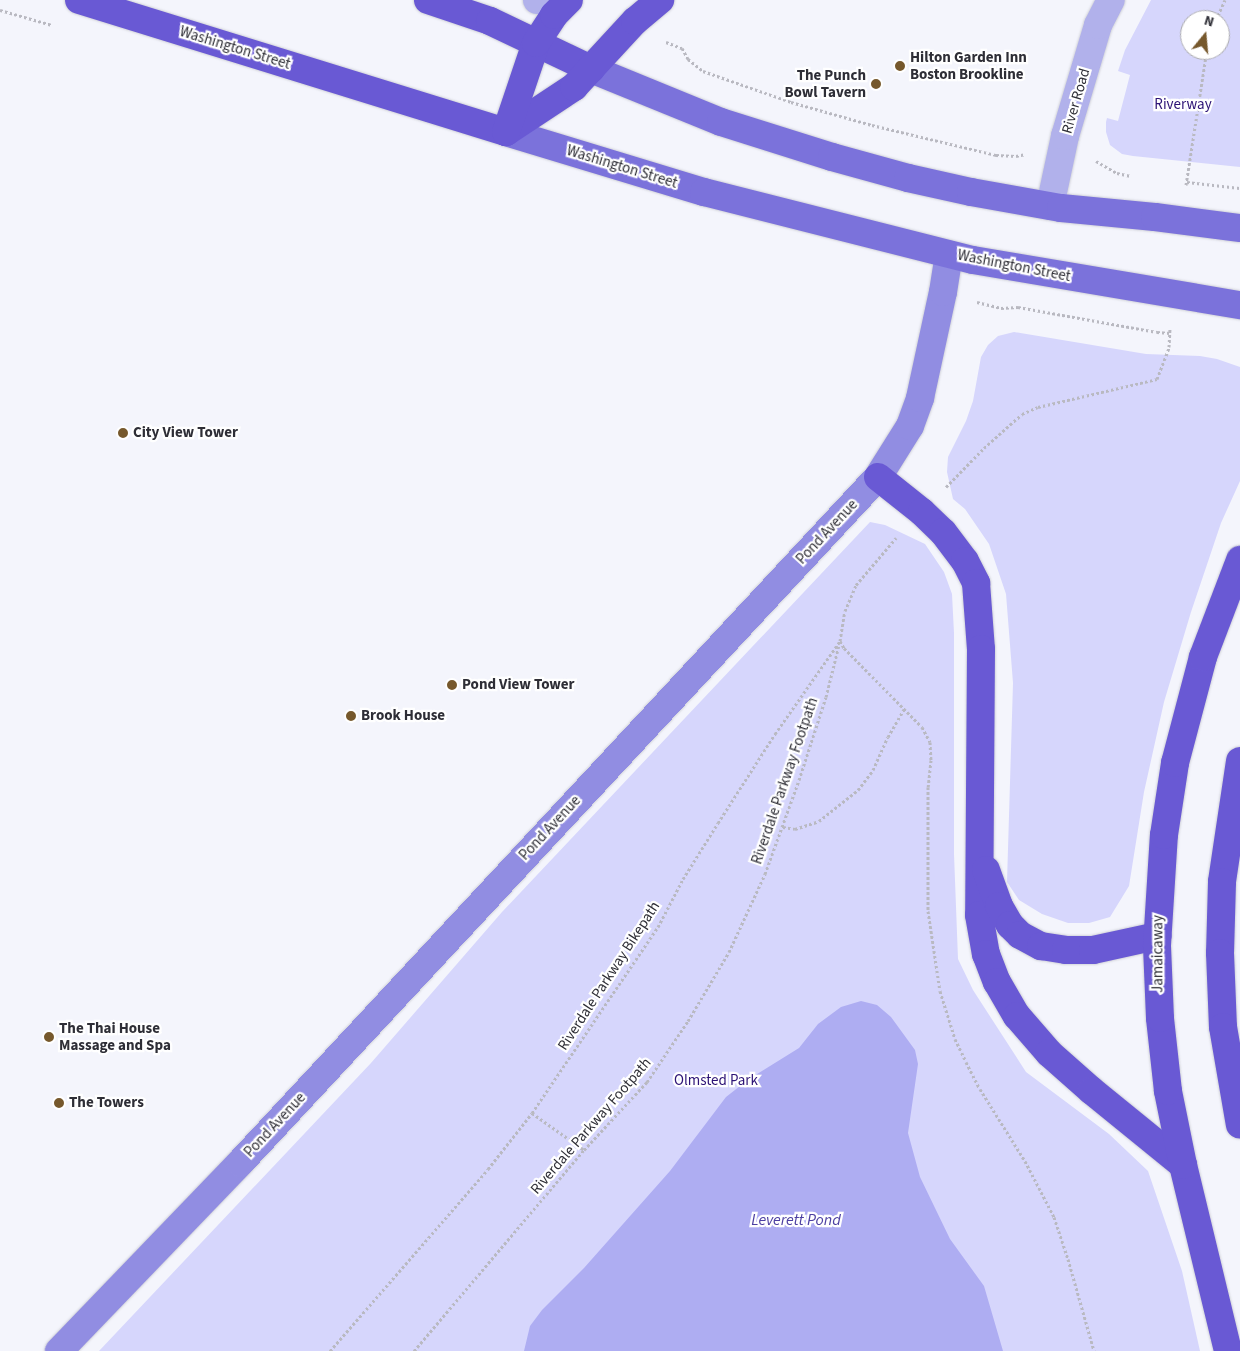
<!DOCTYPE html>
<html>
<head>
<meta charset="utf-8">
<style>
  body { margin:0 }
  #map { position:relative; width:1240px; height:1351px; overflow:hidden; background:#f4f5fc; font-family:"Source Sans 3",sans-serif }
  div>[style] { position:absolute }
  .green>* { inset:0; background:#d6d6fc }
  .water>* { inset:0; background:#aeadf2 }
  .path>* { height:3px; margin-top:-1.5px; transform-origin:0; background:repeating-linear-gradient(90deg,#b9b9c1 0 2.5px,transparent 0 5px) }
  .roads { filter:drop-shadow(0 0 1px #d0d1d8) drop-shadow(0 0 1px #d0d1d8) }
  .street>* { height:28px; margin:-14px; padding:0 14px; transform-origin:14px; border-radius:14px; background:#b1b1eb }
  .secondary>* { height:28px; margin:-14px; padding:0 14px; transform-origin:14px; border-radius:14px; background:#918de2 }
  .primary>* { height:28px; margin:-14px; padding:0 14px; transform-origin:14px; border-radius:14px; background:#7b72db }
  .highway>* { height:28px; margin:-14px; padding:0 14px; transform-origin:14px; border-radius:14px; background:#6959d4 }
  .dots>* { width:14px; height:14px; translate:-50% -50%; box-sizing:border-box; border:2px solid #fff; border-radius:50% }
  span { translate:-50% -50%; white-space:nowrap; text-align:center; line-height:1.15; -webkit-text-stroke:4.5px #fff; paint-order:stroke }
  .street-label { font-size:15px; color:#2e2e36 }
  .poi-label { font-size:15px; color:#2e2e36; font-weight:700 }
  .left { translate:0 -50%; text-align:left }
  .right { translate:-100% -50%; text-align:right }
  .park-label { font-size:15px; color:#2c1275 }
  .water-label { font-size:16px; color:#4c3fa1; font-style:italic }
  .north { position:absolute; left:1180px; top:10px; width:50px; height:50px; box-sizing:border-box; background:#fff; border:1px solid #ababaf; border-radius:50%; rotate:17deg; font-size:14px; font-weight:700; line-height:20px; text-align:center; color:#2e2e36 }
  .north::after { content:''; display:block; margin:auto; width:18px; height:22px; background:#76582c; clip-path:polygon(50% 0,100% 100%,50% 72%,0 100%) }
</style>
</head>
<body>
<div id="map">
  <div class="green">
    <i style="clip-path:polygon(evenodd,1151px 0,1240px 0,1240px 167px,1133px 156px,1122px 154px,1110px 145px,1106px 132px,1106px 122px,1107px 118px,1118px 121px,1130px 75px,1118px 71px,1125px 50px,1151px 0,1190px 20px,1220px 20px,1220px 50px,1190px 50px,1190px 20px)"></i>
    <i style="clip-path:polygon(1014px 332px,1146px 354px,1200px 356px,1217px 359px,1240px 367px,1240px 481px,1221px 523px,1191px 612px,1164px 702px,1144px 792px,1129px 886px,1110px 917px,1089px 923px,1068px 923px,1042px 914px,1019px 900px,1007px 882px,1013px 683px,1006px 594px,989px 544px,965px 509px,953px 499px,947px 472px,948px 457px,966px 421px,973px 401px,981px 357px,988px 345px,998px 336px)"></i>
    <i style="clip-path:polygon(870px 522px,885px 525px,925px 544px,944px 572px,952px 594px,954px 633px,954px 854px,958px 959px,973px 990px,1026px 1072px,1109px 1134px,1148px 1171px,1182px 1271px,1200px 1351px,99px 1351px,371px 1063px,502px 912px)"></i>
  </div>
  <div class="water">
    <i style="clip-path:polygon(861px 1001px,877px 1005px,891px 1017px,915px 1050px,918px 1064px,908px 1133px,920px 1177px,950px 1239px,984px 1286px,1003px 1351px,524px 1351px,530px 1326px,542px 1310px,584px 1268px,670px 1171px,726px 1097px,749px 1079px,799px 1048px,818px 1024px,841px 1007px)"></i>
  </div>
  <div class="path">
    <i style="left:0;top:10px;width:54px;rotate:16.1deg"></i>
    <i style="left:1216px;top:20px;width:22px;rotate:-66deg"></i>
    <i style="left:666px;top:42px;width:17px;rotate:21deg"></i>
    <i style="left:682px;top:48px;width:13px;rotate:61deg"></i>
    <i style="left:688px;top:59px;width:19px;rotate:39deg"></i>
    <i style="left:703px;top:71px;width:93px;rotate:19.4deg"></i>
    <i style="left:791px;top:102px;width:84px;rotate:15.9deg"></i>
    <i style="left:872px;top:125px;width:128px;rotate:13.6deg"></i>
    <i style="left:996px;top:155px;width:20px;rotate:3deg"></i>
    <i style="left:1016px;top:156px;width:10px;rotate:-11deg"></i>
    <i style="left:1096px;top:161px;width:24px;rotate:30deg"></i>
    <i style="left:1117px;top:173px;width:14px;rotate:12deg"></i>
    <i style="left:1187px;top:182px;width:53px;rotate:6.5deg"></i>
    <i style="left:1186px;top:185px;width:137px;rotate:-81.2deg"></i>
    <i style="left:977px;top:302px;width:25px;rotate:14deg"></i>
    <i style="left:1001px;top:308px;width:17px;rotate:-3deg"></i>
    <i style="left:1018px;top:307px;width:141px;rotate:10.2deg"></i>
    <i style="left:1157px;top:332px;width:13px;rotate:4deg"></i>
    <i style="left:946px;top:487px;width:54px;rotate:-45.7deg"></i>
    <i style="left:984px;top:448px;width:51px;rotate:-41.8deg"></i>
    <i style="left:1022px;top:414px;width:17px;rotate:-24deg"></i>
    <i style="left:1038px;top:407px;width:122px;rotate:-13.2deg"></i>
    <i style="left:1157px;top:379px;width:34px;rotate:-69deg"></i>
    <i style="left:1169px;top:347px;width:19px;rotate:-87deg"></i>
    <i style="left:840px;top:641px;width:8px;rotate:60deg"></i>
    <i style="left:844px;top:648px;width:111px;rotate:45.4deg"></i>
    <i style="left:922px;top:727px;width:17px;rotate:62deg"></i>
    <i style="left:930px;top:742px;width:18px;rotate:87deg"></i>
    <i style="left:931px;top:760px;width:27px;rotate:96deg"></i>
    <i style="left:928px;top:787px;width:124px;rotate:90deg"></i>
    <i style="left:928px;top:911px;width:81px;rotate:81.5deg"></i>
    <i style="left:940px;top:991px;width:50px;rotate:72.6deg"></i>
    <i style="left:955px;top:1039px;width:25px;rotate:64deg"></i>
    <i style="left:966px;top:1062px;width:30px;rotate:63deg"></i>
    <i style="left:980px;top:1089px;width:85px;rotate:58deg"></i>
    <i style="left:1025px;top:1161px;width:63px;rotate:62.6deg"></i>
    <i style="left:1054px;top:1217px;width:44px;rotate:71.6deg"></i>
    <i style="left:1068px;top:1259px;width:96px;rotate:74.2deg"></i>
    <i style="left:783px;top:827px;width:12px;rotate:9deg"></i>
    <i style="left:795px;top:829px;width:25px;rotate:-18deg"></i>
    <i style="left:819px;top:821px;width:50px;rotate:-38.5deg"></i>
    <i style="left:858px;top:790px;width:25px;rotate:-53deg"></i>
    <i style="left:873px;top:770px;width:36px;rotate:-66deg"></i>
    <i style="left:888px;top:737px;width:34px;rotate:-60deg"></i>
    <i style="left:532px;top:1113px;width:64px;rotate:35.4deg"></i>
    <i style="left:330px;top:1351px;width:241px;rotate:-49deg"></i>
    <i style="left:488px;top:1169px;width:71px;rotate:-51.8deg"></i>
    <i style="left:532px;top:1113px;width:225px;rotate:-55.9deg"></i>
    <i style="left:658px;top:927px;width:54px;rotate:-62.5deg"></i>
    <i style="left:683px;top:879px;width:66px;rotate:-58deg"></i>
    <i style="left:718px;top:823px;width:106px;rotate:-57.4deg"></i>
    <i style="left:775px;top:734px;width:113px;rotate:-55deg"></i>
    <i style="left:840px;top:641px;width:30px;rotate:-81deg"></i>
    <i style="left:845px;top:611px;width:28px;rotate:-67deg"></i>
    <i style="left:856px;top:585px;width:62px;rotate:-49.6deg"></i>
    <i style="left:414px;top:1351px;width:263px;rotate:-49.8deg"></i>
    <i style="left:584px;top:1150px;width:93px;rotate:-47.2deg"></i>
    <i style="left:647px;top:1082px;width:73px;rotate:-56.1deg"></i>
    <i style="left:688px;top:1021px;width:80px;rotate:-59.3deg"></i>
    <i style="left:729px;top:952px;width:86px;rotate:-65.2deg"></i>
    <i style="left:765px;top:874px;width:100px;rotate:-70.1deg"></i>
    <i style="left:799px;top:780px;width:87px;rotate:-72deg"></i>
    <i style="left:826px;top:697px;width:54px;rotate:-76deg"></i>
  </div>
  <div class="roads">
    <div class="street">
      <i style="left:537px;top:0;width:8px"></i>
      <i style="left:1050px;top:206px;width:72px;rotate:-77.9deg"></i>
      <i style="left:1065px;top:136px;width:116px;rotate:-73.4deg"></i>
      <i style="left:1098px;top:25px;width:28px;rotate:-63deg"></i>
    </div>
    <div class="secondary">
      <i style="left:59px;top:1351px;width:261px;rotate:-46.1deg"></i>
      <i style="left:240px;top:1163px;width:937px;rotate:-47.08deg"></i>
      <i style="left:878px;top:477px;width:60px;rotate:-57.9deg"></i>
      <i style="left:910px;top:426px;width:30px;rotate:-70deg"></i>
      <i style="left:920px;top:398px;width:108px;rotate:-77.8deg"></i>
      <i style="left:943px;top:292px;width:38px;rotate:-81deg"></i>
    </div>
    <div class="primary">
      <i style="left:591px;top:69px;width:140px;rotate:22.2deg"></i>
      <i style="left:721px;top:122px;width:116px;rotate:17.5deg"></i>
      <i style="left:832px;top:157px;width:79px;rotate:15.4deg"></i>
      <i style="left:908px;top:178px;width:65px;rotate:12.5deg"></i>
      <i style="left:971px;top:192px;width:91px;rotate:10.1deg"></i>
      <i style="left:1061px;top:208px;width:94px;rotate:5.5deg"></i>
      <i style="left:1155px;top:217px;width:86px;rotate:7.4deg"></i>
      <i style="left:506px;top:132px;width:207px;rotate:16.9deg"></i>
      <i style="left:704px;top:192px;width:277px;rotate:14.2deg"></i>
      <i style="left:973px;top:260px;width:271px;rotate:9.6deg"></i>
    </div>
    <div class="highway">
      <i style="left:79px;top:0;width:447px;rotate:17.2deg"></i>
      <i style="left:428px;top:0;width:65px;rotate:18.7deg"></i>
      <i style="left:490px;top:21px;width:112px;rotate:25.4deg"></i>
      <i style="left:506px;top:132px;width:82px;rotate:-33.5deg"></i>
      <i style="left:574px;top:87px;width:90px;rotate:-47.3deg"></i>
      <i style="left:635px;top:21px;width:33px;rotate:-40deg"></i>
      <i style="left:506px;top:132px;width:94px;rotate:-71.4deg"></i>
      <i style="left:536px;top:43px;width:33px;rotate:-57deg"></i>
      <i style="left:554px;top:15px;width:21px;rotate:-45deg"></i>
      <i style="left:878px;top:477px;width:56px;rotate:38.5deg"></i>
      <i style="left:922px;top:512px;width:29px;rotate:44deg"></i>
      <i style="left:943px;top:532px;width:36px;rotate:53deg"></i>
      <i style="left:965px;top:561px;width:25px;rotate:63deg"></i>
      <i style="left:976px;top:583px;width:66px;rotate:85.7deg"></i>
      <i style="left:981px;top:649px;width:266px;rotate:90.4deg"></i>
      <i style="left:979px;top:915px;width:40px;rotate:80deg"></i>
      <i style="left:986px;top:954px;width:30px;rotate:69deg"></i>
      <i style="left:997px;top:982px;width:39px;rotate:60deg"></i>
      <i style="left:1017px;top:1016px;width:49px;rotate:49.1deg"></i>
      <i style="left:1049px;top:1053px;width:57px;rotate:41.5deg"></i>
      <i style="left:1092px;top:1091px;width:117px;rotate:39.1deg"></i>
      <i style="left:1240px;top:761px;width:122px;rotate:98.5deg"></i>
      <i style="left:1222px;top:882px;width:71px;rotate:91.6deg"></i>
      <i style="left:1220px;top:953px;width:74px;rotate:87.7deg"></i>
      <i style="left:1223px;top:1027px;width:99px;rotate:80.2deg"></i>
      <i style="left:986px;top:870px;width:38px;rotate:70deg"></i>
      <i style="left:999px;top:906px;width:22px;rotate:60deg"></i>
      <i style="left:1010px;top:925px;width:14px;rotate:45deg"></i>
      <i style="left:1020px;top:935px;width:24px;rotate:28deg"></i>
      <i style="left:1041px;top:946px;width:25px;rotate:9deg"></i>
      <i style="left:1066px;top:950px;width:27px"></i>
      <i style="left:1093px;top:950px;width:66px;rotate:-12.3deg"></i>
      <i style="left:1228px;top:1351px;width:191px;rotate:-103.6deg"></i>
      <i style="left:1183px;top:1165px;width:76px;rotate:-101.5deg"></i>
      <i style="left:1168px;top:1091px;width:73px;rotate:-96.3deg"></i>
      <i style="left:1160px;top:1018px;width:73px;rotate:-92.4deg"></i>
      <i style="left:1157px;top:945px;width:110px;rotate:-86.4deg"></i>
      <i style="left:1164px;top:835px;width:73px;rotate:-81.3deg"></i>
      <i style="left:1175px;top:763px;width:110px;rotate:-75.2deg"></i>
      <i style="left:1203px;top:657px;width:104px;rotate:-69.1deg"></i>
    </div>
  </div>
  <div class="dots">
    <i style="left:900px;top:66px;background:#76582c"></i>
    <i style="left:876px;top:84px;background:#76582c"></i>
    <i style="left:123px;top:433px;background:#76582c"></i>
    <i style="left:452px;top:685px;background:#76582c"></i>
    <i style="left:351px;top:716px;background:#76582c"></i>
    <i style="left:49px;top:1037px;background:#76582c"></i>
    <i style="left:59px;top:1103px;background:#76582c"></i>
  </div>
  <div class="street-label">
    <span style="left:235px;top:48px;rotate:17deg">Washington Street</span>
    <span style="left:1076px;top:101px;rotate:-74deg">River Road</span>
    <span style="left:622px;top:167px;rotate:17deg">Washington Street</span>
    <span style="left:1014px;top:266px;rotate:11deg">Washington Street</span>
    <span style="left:827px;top:532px;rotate:-47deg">Pond Avenue</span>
    <span style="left:785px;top:781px;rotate:-71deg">Riverdale Parkway Footpath</span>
    <span style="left:550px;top:828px;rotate:-47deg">Pond Avenue</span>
    <span style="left:1158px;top:954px;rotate:-90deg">Jamaicaway</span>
    <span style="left:609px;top:976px;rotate:-57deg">Riverdale Parkway Bikepath</span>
    <span style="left:275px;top:1125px;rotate:-47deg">Pond Avenue</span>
    <span style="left:591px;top:1126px;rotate:-49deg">Riverdale Parkway Footpath</span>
  </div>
  <div class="poi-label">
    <span class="left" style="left:910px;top:66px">Hilton Garden Inn<br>Boston Brookline</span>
    <span class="right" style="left:866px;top:84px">The Punch<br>Bowl Tavern</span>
    <span class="left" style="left:133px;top:433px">City View Tower</span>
    <span class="left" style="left:462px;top:685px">Pond View Tower</span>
    <span class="left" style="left:361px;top:716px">Brook House</span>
    <span class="left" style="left:59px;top:1037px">The Thai House<br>Massage and Spa</span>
    <span class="left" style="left:69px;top:1103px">The Towers</span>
  </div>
  <div class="park-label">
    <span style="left:1183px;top:105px">Riverway</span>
    <span style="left:716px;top:1081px">Olmsted Park</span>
  </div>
  <div class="water-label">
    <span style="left:796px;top:1220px">Leverett Pond</span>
  </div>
  <div class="north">N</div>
</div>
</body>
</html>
